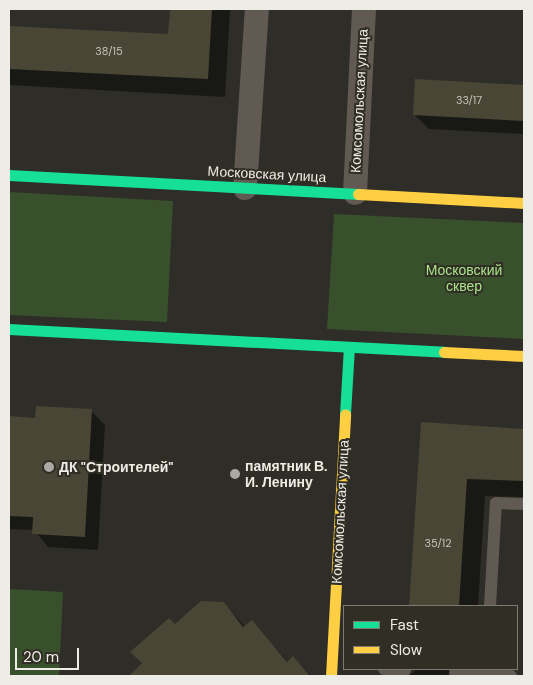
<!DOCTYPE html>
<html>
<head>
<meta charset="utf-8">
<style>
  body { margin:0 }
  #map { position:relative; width:533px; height:685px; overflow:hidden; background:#2e2d28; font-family:"DM Sans",sans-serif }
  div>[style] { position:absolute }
  .green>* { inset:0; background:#39502c }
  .shadow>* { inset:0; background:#0007 }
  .building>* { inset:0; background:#494636 }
  .lane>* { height:12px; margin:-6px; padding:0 6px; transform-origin:6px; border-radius:6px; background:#605a52 }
  .street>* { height:24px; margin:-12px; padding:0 12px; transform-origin:12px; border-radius:12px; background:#605a52 }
  .fast>* { height:11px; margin:-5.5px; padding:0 5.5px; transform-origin:5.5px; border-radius:5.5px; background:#16e098 }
  .slow>* { height:11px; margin:-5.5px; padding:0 5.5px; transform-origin:5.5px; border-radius:5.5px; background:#ffcf43 }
  .dots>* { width:14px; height:14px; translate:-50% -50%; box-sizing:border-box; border:2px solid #312e25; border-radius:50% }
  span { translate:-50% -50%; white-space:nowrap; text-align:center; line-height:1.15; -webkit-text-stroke:4px #312e25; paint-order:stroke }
  .number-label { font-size:11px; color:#c5c2ba }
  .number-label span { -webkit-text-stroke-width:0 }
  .street-label { font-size:14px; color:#eeece6 }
  .park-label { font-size:14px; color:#a8e489 }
  .poi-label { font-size:14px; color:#eeece6; font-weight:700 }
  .left { translate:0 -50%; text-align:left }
  .frame { position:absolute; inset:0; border:10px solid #eeece6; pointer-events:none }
  .legend { position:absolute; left:343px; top:605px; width:175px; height:65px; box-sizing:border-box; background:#312e25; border:1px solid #7d7a72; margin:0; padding:6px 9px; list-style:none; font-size:15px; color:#eeece6 }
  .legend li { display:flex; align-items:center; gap:10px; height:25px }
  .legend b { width:25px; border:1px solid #7d7a72 }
  .scale { position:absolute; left:15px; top:648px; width:64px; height:22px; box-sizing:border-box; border:2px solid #eeece6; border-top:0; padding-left:6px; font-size:15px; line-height:18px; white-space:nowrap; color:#eeece6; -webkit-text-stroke:4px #312e25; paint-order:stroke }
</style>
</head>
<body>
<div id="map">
  <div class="green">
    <i style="clip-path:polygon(9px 192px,173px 201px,167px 322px,9px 315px)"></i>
    <i style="clip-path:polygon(334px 214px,524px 223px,524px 339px,327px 329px)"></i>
    <i style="clip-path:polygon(9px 589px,63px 592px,59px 676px,9px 676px)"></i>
  </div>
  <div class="shadow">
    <i style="clip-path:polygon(171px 9px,230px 9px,225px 97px,9px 85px,9px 27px,169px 35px)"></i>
    <i style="clip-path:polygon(416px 80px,524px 86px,524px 134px,429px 129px,415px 115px)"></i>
    <i style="clip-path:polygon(91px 411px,105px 425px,98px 550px,48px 547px,34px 530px,9px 529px,9px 417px,36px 419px)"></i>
    <i style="clip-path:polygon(422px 424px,524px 430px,524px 497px,485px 496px,478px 606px,410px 606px)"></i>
    <i style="clip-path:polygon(224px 603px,245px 627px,252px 622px,288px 662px,293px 658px,311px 676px,131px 676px,175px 625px)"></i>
    <i style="clip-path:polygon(413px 669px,474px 669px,473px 676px,408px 676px,415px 671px)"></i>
  </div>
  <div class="building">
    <i style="clip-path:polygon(170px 9px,212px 9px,208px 79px,9px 69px,9px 26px,168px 34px)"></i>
    <i style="clip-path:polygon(415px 79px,524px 85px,524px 121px,413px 115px)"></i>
    <i style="clip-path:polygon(36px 406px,92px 409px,85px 537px,32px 534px,33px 517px,9px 516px,9px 416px,35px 418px)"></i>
    <i style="clip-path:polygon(421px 422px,524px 429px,524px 481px,467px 479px,459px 606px,409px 606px)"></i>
    <i style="clip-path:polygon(201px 601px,224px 602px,243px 627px,252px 620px,287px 662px,293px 656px,310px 676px,129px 676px,142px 663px,130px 652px,169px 618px,175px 624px)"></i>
  </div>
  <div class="lane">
    <i style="left:490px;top:606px;width:103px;rotate:-86.7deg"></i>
    <i style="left:496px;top:503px;width:28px;rotate:2deg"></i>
    <i style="left:384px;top:669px;width:21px;rotate:3deg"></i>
    <i style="left:455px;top:673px;width:56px;rotate:3.1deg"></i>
  </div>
  <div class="street">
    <i style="left:245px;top:188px;width:179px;rotate:-86.2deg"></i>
    <i style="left:355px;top:193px;width:184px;rotate:-87.2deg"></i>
  </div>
  <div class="fast">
    <i style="left:9px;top:175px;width:350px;rotate:3.1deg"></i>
    <i style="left:9px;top:329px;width:436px;rotate:3deg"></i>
    <i style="left:345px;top:414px;width:67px;rotate:-86.6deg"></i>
  </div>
  <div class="slow">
    <i style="left:358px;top:194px;width:166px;rotate:3.1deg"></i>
    <i style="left:444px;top:352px;width:80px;rotate:2.9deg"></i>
    <i style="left:331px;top:676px;width:262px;rotate:-86.9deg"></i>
  </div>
  <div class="dots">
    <i style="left:49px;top:467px;background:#aba9a4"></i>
    <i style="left:235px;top:474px;background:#aba9a4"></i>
  </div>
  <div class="number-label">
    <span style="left:109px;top:51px">38/15</span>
    <span style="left:469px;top:100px">33/17</span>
    <span style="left:438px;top:543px">35/12</span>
  </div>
  <div class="street-label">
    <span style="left:359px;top:101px;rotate:-87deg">Комсомольская улица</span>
    <span style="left:267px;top:174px;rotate:3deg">Московская улица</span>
    <span style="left:340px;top:512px;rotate:-87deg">Комсомольская улица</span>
  </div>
  <div class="park-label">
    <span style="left:464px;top:278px">Московский<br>сквер</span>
  </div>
  <div class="poi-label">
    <span class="left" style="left:245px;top:474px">памятник В.<br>И. Ленину</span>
    <span class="left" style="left:59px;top:467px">ДК "Строителей"</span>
  </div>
  <div class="frame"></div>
  <ul class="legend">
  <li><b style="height:6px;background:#16e098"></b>Fast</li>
  <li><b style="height:6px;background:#ffcf43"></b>Slow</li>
  </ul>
  <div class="scale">20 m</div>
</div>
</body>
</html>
